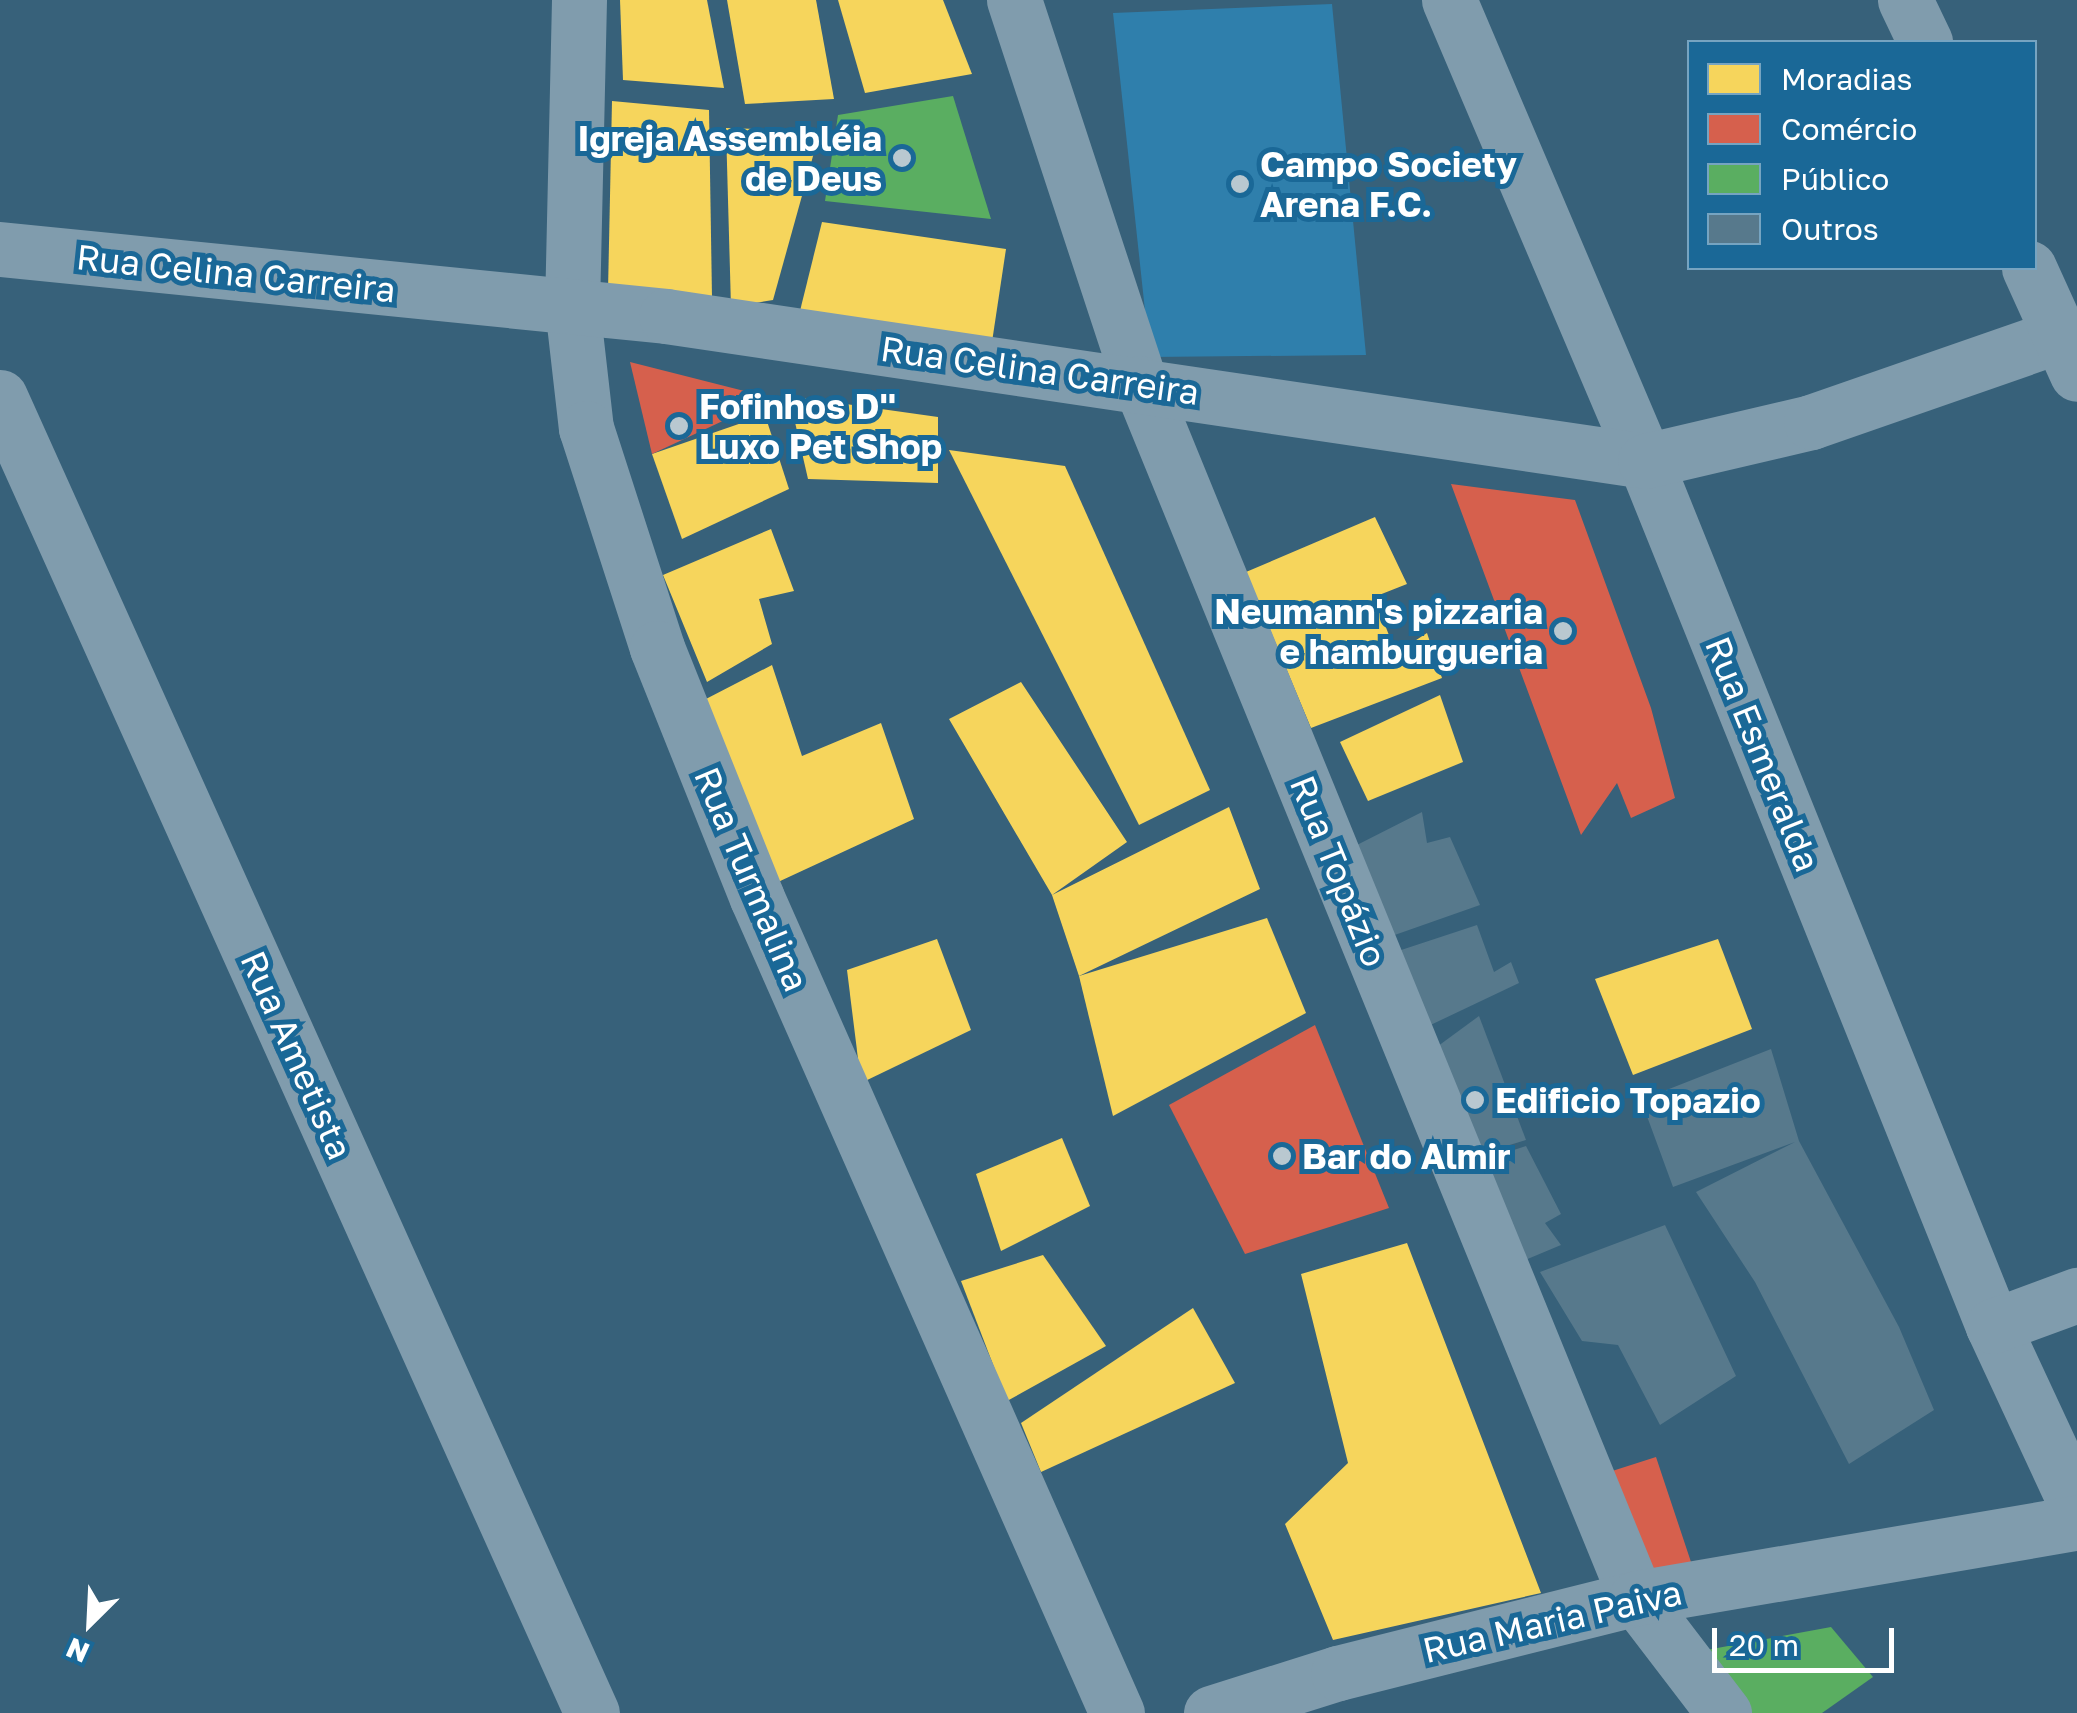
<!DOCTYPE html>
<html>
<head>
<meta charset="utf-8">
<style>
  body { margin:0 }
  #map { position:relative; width:2077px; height:1713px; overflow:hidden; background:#37617a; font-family:"Golos Text",sans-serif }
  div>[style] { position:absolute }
  .green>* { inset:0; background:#2f7fac }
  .homes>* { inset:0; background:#f6d55c }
  .shops>* { inset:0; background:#d6604d }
  .public>* { inset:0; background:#5aae61 }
  .building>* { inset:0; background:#57798c }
  .street>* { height:55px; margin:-27.5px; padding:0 27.5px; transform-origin:27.5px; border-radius:27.5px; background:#809cad }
  .dots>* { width:28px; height:28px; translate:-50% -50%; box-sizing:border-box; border:5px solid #1a6897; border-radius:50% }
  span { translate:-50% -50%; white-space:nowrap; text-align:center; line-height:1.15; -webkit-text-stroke:10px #1a6897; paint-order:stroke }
  .poi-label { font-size:35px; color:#fff; font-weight:700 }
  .right { translate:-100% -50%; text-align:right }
  .left { translate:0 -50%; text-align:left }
  .street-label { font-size:35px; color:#fff }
  .legend { position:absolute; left:1687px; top:40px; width:350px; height:230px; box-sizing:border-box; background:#1a6897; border:2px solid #76a4c1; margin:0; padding:12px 18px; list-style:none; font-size:30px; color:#fff }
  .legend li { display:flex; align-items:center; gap:20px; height:50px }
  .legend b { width:50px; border:2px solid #76a4c1 }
  .north { position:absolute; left:40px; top:1573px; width:100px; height:100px; -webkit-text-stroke:8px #1a6897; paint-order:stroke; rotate:204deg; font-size:28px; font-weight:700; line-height:40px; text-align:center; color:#fff }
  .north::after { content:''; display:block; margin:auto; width:35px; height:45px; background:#fff; clip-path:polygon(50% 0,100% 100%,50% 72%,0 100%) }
  .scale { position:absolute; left:1712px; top:1628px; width:182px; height:45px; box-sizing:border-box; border:5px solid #fff; border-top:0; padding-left:12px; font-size:30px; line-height:35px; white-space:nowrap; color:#fff; -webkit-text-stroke:8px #1a6897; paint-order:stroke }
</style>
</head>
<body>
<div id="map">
  <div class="green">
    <i style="clip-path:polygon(1332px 4px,1366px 355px,1150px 357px,1113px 13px)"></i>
  </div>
  <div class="homes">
    <i style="clip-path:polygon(620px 0,707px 0,724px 88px,623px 80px)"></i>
    <i style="clip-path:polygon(727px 0,816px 0,834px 99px,745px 104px)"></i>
    <i style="clip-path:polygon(838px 0,943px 0,972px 74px,865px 93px)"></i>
    <i style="clip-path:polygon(612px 101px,709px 110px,712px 298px,608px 291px)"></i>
    <i style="clip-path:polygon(726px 128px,820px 131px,773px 300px,731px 307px)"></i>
    <i style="clip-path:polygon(822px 222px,1006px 249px,992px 342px,799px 315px)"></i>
    <i style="clip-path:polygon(789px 396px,938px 417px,938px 483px,808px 479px)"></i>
    <i style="clip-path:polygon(765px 415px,789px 489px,682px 539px,652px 454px)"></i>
    <i style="clip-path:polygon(949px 450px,1065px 466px,1210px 790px,1139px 825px)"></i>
    <i style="clip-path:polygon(1375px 517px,1407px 584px,1374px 597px,1396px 653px,1427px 633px,1442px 678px,1311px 728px,1246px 572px)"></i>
    <i style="clip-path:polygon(771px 529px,794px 591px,759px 599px,772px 644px,707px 682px,663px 575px)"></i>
    <i style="clip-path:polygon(772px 665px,802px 756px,881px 723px,914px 819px,778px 882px,704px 700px)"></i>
    <i style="clip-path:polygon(1021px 682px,1127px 842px,1052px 895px,1229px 807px,1260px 889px,1079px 976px,1052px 895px,949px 719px)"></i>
    <i style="clip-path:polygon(1440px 695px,1463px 762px,1368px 801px,1340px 742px)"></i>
    <i style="clip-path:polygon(1267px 918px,1306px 1013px,1113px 1116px,1079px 976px)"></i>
    <i style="clip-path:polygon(937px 939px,971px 1030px,861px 1083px,847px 970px)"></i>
    <i style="clip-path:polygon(1718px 939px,1752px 1029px,1633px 1075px,1595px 979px)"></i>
    <i style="clip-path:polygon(1062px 1138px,1090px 1206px,1001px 1251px,976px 1174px)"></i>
    <i style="clip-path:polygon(1407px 1243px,1541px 1593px,1333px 1640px,1285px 1524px,1348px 1463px,1301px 1274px)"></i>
    <i style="clip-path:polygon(1043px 1255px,1106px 1346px,1007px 1401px,961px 1281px)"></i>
    <i style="clip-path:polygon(1193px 1308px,1235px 1383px,1041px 1472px,1021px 1423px)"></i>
  </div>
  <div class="shops">
    <i style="clip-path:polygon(630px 362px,772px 398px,652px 454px)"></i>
    <i style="clip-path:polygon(1451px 484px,1575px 500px,1651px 708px,1675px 798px,1631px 818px,1617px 783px,1581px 835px)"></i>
    <i style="clip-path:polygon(1315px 1025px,1389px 1208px,1245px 1254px,1169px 1105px)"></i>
    <i style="clip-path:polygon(1656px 1457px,1692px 1565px,1641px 1577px,1606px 1473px)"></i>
  </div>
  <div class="public">
    <i style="clip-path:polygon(953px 96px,991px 219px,825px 201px,838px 115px)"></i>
    <i style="clip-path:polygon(1831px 1627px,1873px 1677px,1822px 1713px,1743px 1713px,1690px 1653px)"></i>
  </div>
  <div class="building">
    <i style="clip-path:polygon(1422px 812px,1427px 843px,1450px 837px,1480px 905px,1389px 937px,1349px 849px)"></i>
    <i style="clip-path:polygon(1477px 925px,1494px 972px,1511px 962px,1519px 983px,1420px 1030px,1386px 955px)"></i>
    <i style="clip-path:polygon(1479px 1016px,1526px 1140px,1467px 1158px,1419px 1060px)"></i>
    <i style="clip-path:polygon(1771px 1049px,1799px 1141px,1899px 1327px,1934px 1410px,1849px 1464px,1755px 1282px,1696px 1192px,1795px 1142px,1673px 1187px,1641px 1100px)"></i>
    <i style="clip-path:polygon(1526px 1146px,1561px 1214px,1545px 1223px,1561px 1245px,1518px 1263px,1471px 1164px)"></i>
    <i style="clip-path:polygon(1665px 1225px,1736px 1376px,1660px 1425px,1618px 1345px,1582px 1341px,1540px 1272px)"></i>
  </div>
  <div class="street">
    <i style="left:579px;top:0;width:306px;rotate:91.3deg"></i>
    <i style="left:572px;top:306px;width:123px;rotate:83.5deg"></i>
    <i style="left:586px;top:428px;width:231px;rotate:72.1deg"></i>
    <i style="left:657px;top:648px;width:269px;rotate:68.2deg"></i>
    <i style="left:757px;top:898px;width:891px;rotate:66.17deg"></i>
    <i style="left:1014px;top:0;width:403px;rotate:71.8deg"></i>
    <i style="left:1140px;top:383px;width:1312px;rotate:67.79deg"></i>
    <i style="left:1636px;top:1598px;width:145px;rotate:52.6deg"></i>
    <i style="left:1449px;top:0;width:501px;rotate:66.97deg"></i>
    <i style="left:1645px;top:461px;width:932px;rotate:68.08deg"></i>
    <i style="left:1993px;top:1326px;width:200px;rotate:65.1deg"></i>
    <i style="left:1905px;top:0;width:47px;rotate:64.5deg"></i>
    <i style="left:0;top:249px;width:669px;rotate:5.74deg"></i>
    <i style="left:666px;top:316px;width:990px;rotate:8.42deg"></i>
    <i style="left:1645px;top:461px;width:171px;rotate:-13.2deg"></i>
    <i style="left:1811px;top:422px;width:265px;rotate:-19.2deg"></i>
    <i style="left:2029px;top:268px;width:116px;rotate:65.6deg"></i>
    <i style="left:0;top:397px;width:1443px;rotate:65.78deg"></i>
    <i style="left:1993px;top:1326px;width:90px;rotate:-20.3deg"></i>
    <i style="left:1211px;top:1713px;width:133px;rotate:-17.5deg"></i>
    <i style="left:1338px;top:1673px;width:307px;rotate:-14.1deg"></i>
    <i style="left:1636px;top:1598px;width:447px;rotate:-9.7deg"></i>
  </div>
  <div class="dots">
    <i style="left:902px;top:158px;background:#b9c8d0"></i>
    <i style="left:1240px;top:184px;background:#b9c8d0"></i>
    <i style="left:679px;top:426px;background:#b9c8d0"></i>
    <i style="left:1563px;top:631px;background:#b9c8d0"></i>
    <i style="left:1475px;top:1100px;background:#b9c8d0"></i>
    <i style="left:1282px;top:1156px;background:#b9c8d0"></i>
  </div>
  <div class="poi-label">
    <span class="right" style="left:882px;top:158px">Igreja Assembléia<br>de Deus</span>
    <span class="left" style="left:1260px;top:184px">Campo Society<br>Arena F.C.</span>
    <span class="left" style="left:699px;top:426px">Fofinhos D''<br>Luxo Pet Shop</span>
    <span class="right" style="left:1543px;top:631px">Neumann's pizzaria<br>e hamburgueria</span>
    <span class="left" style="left:1495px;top:1100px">Edificio Topazio</span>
    <span class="left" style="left:1302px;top:1156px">Bar do Almir</span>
  </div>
  <div class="street-label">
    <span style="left:236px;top:273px;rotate:6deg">Rua Celina Carreira</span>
    <span style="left:1040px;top:370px;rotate:8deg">Rua Celina Carreira</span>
    <span style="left:1763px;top:754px;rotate:68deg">Rua Esmeralda</span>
    <span style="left:1339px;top:871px;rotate:68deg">Rua Topázio</span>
    <span style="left:752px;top:879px;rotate:67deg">Rua Turmalina</span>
    <span style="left:297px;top:1055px;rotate:66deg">Rua Ametista</span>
    <span style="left:1552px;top:1621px;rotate:-13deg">Rua Maria Paiva</span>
  </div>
  <ul class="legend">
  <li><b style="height:28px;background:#f6d55c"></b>Moradias</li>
  <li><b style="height:28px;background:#d6604d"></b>Comércio</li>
  <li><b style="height:28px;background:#5aae61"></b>Público</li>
  <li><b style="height:28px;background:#57798c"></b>Outros</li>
  </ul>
  <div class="north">N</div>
  <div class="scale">20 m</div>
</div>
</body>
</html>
